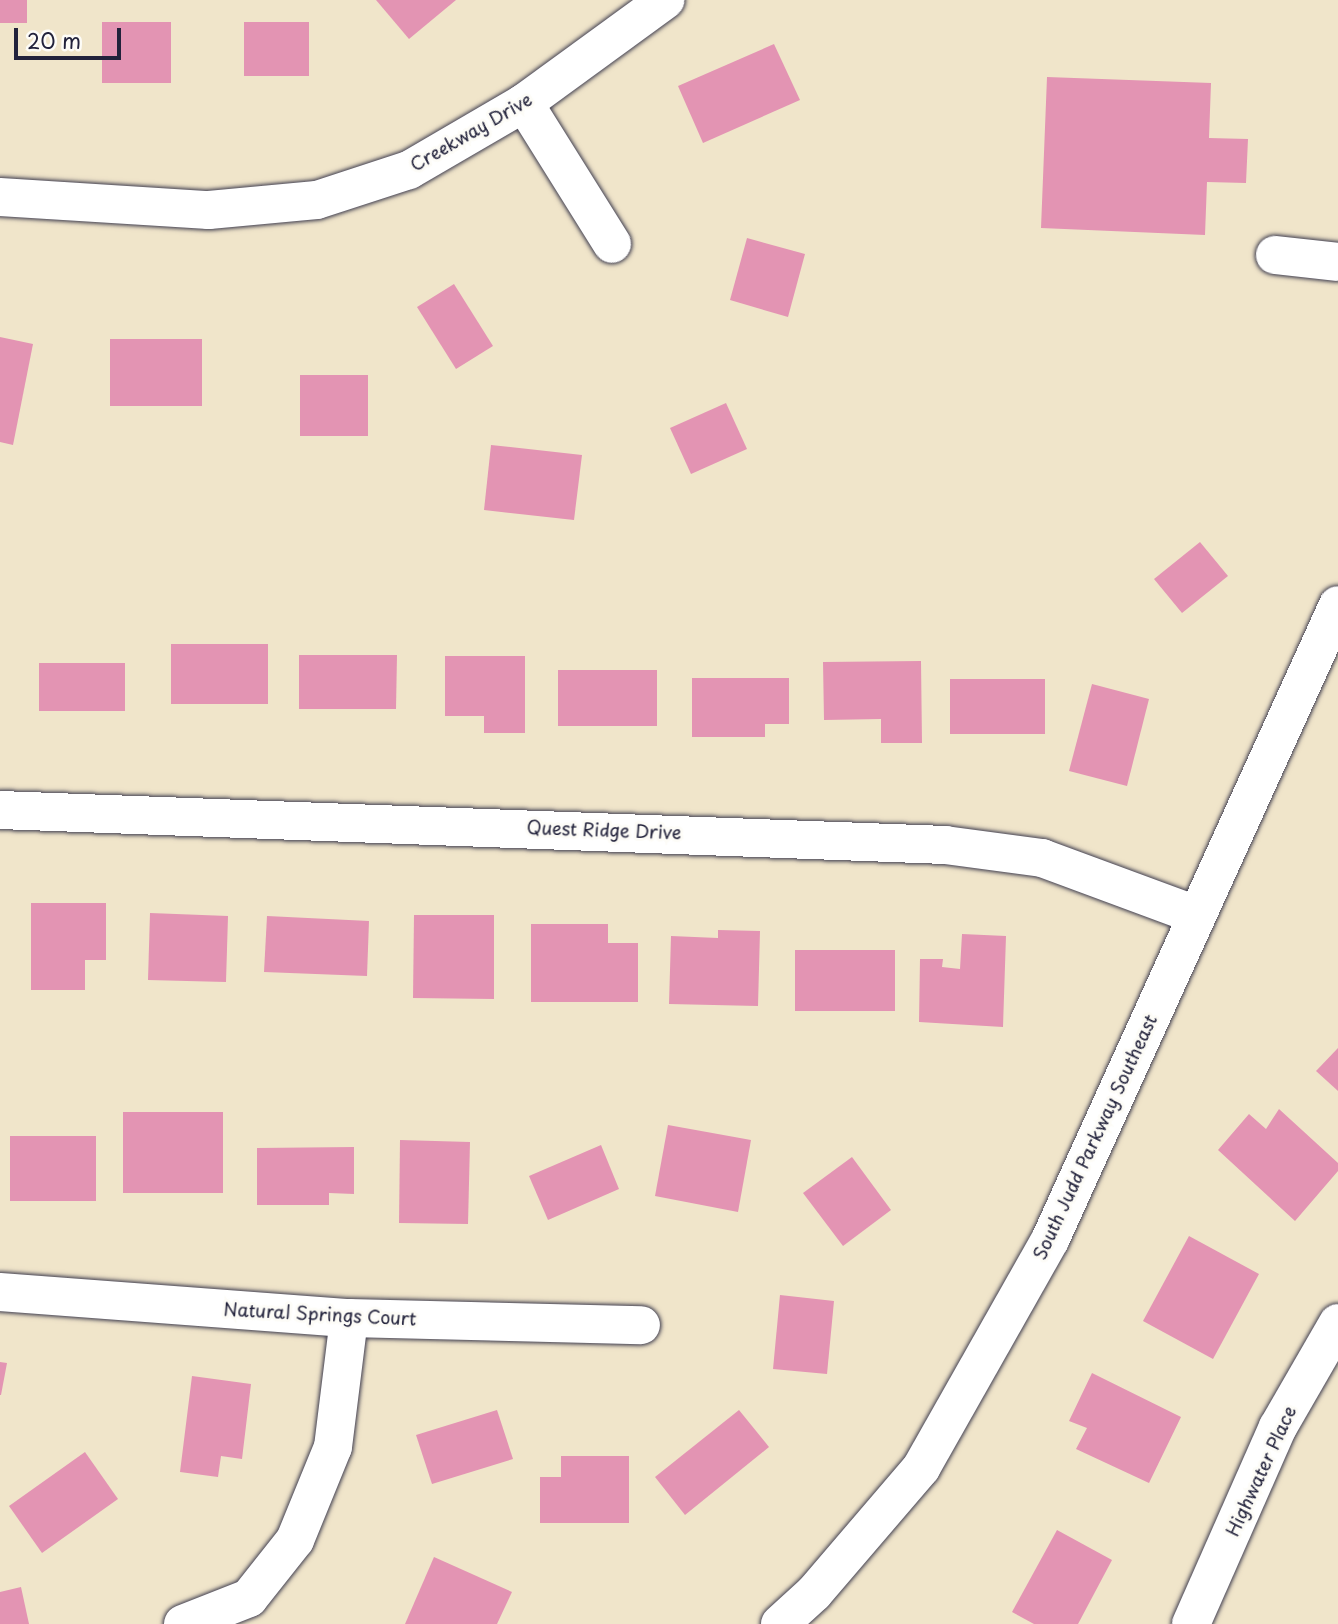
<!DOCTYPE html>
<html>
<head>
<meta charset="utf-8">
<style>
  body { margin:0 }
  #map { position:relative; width:1338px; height:1624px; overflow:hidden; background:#f0e5ca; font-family:"Playpen Sans",sans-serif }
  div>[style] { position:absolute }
  .building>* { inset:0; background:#e394b3 }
  .roads { filter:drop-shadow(0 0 2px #413f50) drop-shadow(0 0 2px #413f50) }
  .minor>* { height:38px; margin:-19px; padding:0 19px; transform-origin:19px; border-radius:19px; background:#fff }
  .highway>* { height:38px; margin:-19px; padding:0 19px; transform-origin:19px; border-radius:19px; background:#fff }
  span { translate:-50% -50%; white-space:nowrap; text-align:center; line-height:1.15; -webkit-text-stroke:6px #fdfcf7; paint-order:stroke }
  .street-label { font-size:18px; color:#22223b }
  .scale { position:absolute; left:14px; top:28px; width:107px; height:32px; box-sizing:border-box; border:4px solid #22223b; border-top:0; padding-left:9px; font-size:21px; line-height:24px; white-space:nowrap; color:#22223b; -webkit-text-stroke:5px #fdfcf7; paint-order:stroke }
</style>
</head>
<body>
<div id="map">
  <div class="building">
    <i style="clip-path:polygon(0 0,27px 0,27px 23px,0 23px)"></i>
    <i style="clip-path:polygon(376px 0,456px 0,409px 39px)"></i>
    <i style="clip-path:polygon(102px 22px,171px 22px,171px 83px,102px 83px)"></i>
    <i style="clip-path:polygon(244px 22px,309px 22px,309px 76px,244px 76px)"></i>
    <i style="clip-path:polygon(774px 44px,800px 100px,703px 143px,678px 86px)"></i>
    <i style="clip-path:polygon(1047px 77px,1211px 83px,1209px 138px,1248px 139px,1246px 183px,1207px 182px,1205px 235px,1041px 228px)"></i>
    <i style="clip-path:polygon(747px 238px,805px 254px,788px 317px,730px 300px)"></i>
    <i style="clip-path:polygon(454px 284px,493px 346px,456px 369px,417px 307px)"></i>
    <i style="clip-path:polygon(0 337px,33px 344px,13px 445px,0 442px)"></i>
    <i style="clip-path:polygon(110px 339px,202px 339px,202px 406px,110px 406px)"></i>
    <i style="clip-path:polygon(300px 375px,368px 375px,368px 436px,300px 436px)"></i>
    <i style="clip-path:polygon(726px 403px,747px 449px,691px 474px,670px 428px)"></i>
    <i style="clip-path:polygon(491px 445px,582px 455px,574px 520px,484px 510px)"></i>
    <i style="clip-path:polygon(1200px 542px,1228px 576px,1182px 613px,1154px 579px)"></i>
    <i style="clip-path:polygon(171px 644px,268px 644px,268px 704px,171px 704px)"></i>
    <i style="clip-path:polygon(299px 655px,397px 655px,396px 709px,299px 709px)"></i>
    <i style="clip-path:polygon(445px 656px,525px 656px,525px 733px,484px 733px,484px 716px,445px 716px)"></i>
    <i style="clip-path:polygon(921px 661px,922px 743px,881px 743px,881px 719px,824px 720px,823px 662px)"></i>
    <i style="clip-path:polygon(39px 663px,125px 663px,125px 711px,39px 711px)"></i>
    <i style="clip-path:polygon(558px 670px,657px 670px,657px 726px,558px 726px)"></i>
    <i style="clip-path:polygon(692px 678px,789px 678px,789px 724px,765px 724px,765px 737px,692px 737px)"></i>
    <i style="clip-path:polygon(950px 679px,1045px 679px,1045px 734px,950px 734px)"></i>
    <i style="clip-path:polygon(1092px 684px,1149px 699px,1127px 786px,1069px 771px)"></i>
    <i style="clip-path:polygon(31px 903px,106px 903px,106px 960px,85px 960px,85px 990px,31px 990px)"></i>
    <i style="clip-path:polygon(150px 913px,228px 916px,226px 982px,148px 980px)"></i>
    <i style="clip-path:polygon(414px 915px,494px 915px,494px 999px,413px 998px)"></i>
    <i style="clip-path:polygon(267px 916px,369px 921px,367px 976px,264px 972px)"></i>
    <i style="clip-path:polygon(531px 924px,608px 924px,608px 943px,638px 943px,638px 1002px,531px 1002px)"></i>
    <i style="clip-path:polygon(718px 930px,760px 931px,758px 1006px,669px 1004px,671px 936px,718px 938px)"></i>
    <i style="clip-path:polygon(962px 934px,1006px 936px,1003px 1027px,919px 1022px,920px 959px,943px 959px,942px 967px,960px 969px)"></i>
    <i style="clip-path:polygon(795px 950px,895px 950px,895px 1011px,795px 1011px)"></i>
    <i style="clip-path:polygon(1338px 1048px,1338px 1091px,1316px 1071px)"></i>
    <i style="clip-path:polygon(1279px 1109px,1338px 1163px,1338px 1171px,1295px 1221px,1218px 1150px,1249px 1114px,1266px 1129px)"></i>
    <i style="clip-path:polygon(123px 1112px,223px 1112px,223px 1193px,123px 1193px)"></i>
    <i style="clip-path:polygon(668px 1125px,751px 1140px,738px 1212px,655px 1196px)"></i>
    <i style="clip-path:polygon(10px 1136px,96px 1136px,96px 1201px,10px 1201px)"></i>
    <i style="clip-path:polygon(400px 1140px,470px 1142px,468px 1224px,399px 1223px)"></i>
    <i style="clip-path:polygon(601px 1145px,619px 1189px,548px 1220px,529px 1176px)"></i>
    <i style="clip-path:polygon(354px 1147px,354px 1194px,329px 1193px,329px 1205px,257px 1205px,257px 1148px)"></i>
    <i style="clip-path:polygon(852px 1157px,891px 1210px,843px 1246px,803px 1193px)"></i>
    <i style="clip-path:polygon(1189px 1236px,1259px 1274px,1213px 1359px,1143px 1321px)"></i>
    <i style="clip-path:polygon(780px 1295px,834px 1301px,827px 1374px,773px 1369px)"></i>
    <i style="clip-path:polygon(0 1362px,7px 1363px,1px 1395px,0 1395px)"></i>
    <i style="clip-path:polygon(1092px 1373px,1181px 1417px,1149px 1483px,1076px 1449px,1087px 1428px,1069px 1421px)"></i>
    <i style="clip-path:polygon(192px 1376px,251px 1384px,242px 1459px,221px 1456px,218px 1477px,180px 1472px)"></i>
    <i style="clip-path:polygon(497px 1410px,513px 1459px,432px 1484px,416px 1435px)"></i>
    <i style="clip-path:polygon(739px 1410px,769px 1447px,685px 1515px,655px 1477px)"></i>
    <i style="clip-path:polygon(85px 1452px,118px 1499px,42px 1553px,9px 1506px)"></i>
    <i style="clip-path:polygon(561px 1456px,629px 1456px,629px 1523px,540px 1523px,540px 1477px,561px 1477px)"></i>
    <i style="clip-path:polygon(1057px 1530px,1112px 1560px,1078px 1624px,1034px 1624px,1012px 1612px)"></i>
    <i style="clip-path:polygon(434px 1557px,512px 1592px,497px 1624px,405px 1624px)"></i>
    <i style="clip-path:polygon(21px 1587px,29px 1624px,0 1624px,0 1592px)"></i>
  </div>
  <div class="roads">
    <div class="minor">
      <i style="left:524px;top:103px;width:166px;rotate:58deg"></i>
      <i style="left:0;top:197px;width:209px;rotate:3.6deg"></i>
      <i style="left:209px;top:210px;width:108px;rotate:-5.3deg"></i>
      <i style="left:317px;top:200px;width:97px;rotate:-18.1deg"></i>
      <i style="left:409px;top:170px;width:133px;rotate:-30.2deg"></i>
      <i style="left:524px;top:103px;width:175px;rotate:-36.1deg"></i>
      <i style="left:1275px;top:255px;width:63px;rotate:6.3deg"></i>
      <i style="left:0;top:810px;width:946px;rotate:2.12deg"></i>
      <i style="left:945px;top:845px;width:98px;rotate:7.6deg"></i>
      <i style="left:1042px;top:858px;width:164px;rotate:20.3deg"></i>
      <i style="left:0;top:1292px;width:350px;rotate:4.3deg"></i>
      <i style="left:349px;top:1318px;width:292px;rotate:1.4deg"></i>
      <i style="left:183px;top:1624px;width:71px;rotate:-21.5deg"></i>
      <i style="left:249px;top:1598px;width:74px;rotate:-51.6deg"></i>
      <i style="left:295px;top:1540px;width:100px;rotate:-67.8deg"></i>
      <i style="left:333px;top:1447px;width:130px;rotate:-82.9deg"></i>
      <i style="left:1191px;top:1624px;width:215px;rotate:-66.2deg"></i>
      <i style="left:1278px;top:1427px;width:120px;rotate:-60deg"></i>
    </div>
    <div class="highway">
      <i style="left:780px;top:1624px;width:46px;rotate:-42.4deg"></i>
      <i style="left:814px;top:1593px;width:165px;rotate:-49.4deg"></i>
      <i style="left:921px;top:1468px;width:262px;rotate:-60.5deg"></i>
      <i style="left:1050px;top:1240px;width:697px;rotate:-65.6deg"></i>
    </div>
  </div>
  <div class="street-label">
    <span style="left:471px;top:132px;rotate:-30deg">Creekway Drive</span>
    <span style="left:604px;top:830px;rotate:2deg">Quest Ridge Drive</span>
    <span style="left:1095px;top:1137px;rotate:-65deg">South Judd Parkway Southeast</span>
    <span style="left:320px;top:1314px;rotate:3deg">Natural Springs Court</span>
    <span style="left:1261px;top:1471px;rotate:-65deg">Highwater Place</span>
  </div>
  <div class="scale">20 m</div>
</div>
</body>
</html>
